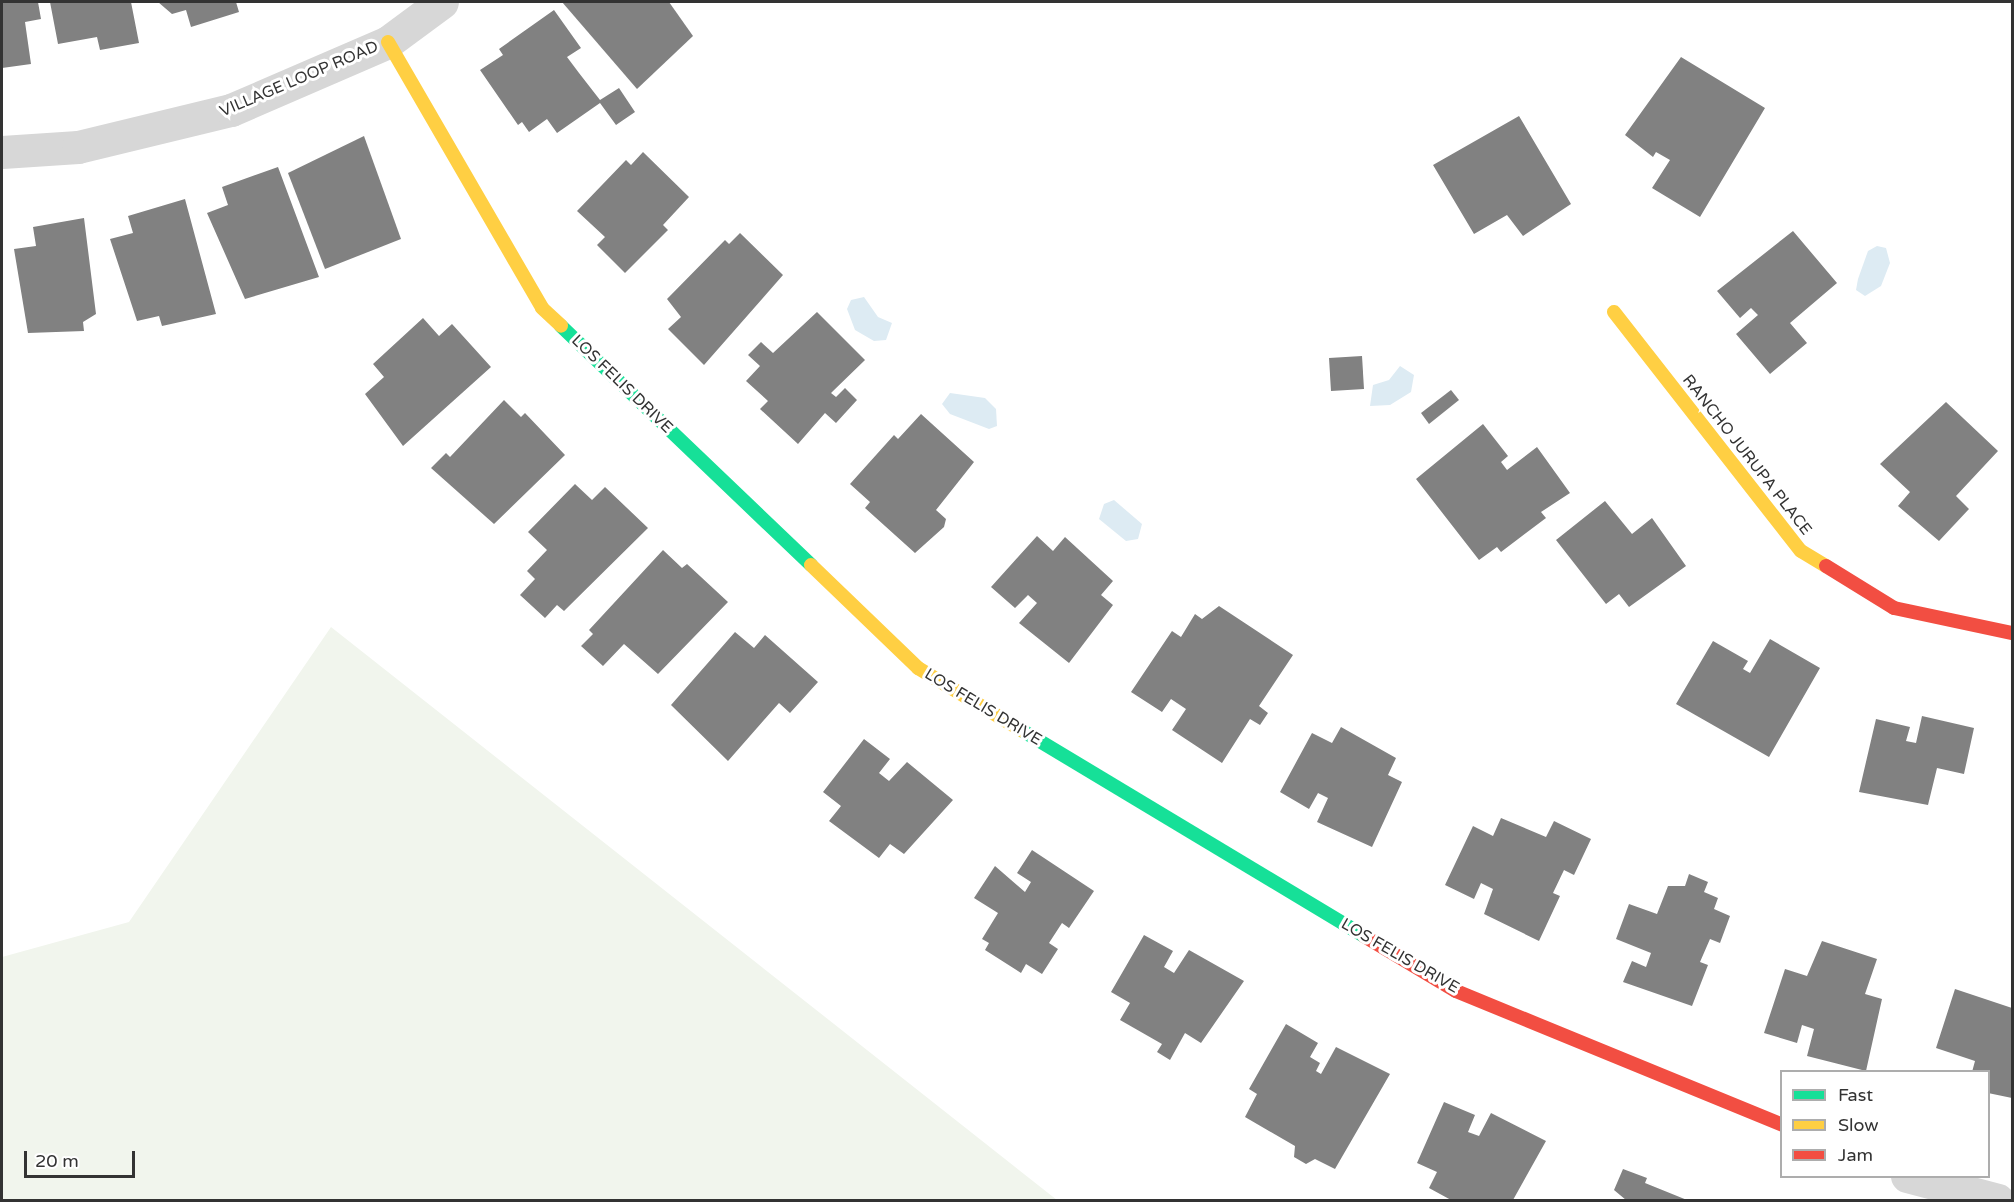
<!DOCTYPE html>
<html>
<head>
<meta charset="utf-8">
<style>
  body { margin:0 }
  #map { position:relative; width:2014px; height:1202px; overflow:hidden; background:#fff; font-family:"Varela Round",sans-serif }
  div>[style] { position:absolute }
  .green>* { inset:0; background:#f1f5ed }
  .water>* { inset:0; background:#ddebf3 }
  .building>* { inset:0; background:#818181 }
  .street>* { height:33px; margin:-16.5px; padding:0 16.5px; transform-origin:16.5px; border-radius:16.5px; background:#d7d7d7 }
  .fast>* { height:14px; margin:-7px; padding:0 7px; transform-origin:7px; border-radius:7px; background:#16e098 }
  .slow>* { height:14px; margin:-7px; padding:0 7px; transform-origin:7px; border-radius:7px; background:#ffcf43 }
  .jam>* { height:14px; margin:-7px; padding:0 7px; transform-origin:7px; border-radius:7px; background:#f24e42 }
  span { translate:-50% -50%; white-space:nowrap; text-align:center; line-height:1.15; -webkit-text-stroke:6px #fff; paint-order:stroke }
  .street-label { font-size:16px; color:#333 }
  .frame { position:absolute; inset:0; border:3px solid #333; pointer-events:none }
  .legend { position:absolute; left:1780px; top:1070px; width:210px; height:108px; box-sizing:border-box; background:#fff; border:2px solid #adadad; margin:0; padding:8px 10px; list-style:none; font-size:18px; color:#333 }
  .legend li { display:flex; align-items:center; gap:12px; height:30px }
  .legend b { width:30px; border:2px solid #adadad }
  .scale { position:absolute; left:24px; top:1151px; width:111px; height:27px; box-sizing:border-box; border:3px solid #333; border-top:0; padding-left:8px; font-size:18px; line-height:21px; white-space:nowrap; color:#333; -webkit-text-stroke:4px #fff; paint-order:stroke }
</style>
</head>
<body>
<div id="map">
  <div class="green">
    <i style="clip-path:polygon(331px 627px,1057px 1200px,2px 1200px,2px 957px,129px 922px)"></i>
  </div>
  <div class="water">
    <i style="clip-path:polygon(1877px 246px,1886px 248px,1890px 263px,1881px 286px,1865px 296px,1856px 290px,1858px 279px,1868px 251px)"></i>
    <i style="clip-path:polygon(864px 297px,878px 317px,892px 323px,886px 340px,874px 341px,855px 330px,847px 309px,851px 300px)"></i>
    <i style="clip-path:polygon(1400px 366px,1414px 375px,1411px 392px,1390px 405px,1370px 406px,1373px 385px,1389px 380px)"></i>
    <i style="clip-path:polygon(950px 393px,985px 398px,996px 409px,997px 426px,989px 429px,950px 414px,942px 404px)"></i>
    <i style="clip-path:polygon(1114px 500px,1142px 524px,1138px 539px,1126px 541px,1099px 519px,1104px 504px)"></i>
  </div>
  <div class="building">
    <i style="clip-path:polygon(2px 2px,38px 2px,41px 19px,25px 22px,31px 64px,2px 68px)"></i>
    <i style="clip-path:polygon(50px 2px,131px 2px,139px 43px,100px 50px,97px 37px,58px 44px)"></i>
    <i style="clip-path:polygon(158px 2px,236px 2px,239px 12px,191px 27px,186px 10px,172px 14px)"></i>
    <i style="clip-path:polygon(562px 2px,669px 2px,693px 36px,637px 89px)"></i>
    <i style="clip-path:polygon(554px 10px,581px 48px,567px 57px,579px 73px,600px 100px,619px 88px,635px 112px,616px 125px,600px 103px,557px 133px,547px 119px,529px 132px,522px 122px,518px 125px,480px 70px,503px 55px,499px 49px)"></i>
    <i style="clip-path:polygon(1681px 57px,1765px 108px,1700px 217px,1652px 188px,1670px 160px,1656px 152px,1653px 157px,1625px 135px)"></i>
    <i style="clip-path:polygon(1519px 116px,1571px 204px,1523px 236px,1507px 215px,1474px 234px,1433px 165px)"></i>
    <i style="clip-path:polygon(364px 136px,401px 239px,325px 269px,288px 173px)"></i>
    <i style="clip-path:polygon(643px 152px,689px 197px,663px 225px,668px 230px,625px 273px,597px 245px,605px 237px,577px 211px,626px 160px,631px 165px)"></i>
    <i style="clip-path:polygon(278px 167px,319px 277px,245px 299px,207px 213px,228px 205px,222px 187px)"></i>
    <i style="clip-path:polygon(185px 199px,216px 314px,162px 326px,159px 316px,137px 321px,110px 239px,133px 233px,128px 216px)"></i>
    <i style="clip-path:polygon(84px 218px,96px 314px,83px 322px,84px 331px,28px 333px,14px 249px,36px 246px,33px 227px)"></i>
    <i style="clip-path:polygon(1793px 231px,1837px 283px,1790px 323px,1807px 343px,1770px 374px,1736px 334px,1758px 315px,1751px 308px,1740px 318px,1717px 291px)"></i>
    <i style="clip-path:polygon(740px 233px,783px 275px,704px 365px,668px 329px,681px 317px,667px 299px,725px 240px,729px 244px)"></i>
    <i style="clip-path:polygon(817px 312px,865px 360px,831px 393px,836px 397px,845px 388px,857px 400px,836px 423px,825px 413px,798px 444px,760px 409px,768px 401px,746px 381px,760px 366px,748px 355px,761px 342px,773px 353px)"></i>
    <i style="clip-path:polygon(423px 318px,439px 336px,452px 324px,491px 367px,403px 446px,365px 394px,384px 377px,373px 364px)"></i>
    <i style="clip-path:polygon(1362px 356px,1364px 389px,1331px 391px,1329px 358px)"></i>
    <i style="clip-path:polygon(1451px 390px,1459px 400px,1429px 424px,1421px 413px)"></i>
    <i style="clip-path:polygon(504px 400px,521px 417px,525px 413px,565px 455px,494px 524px,431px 468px,446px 453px,450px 457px)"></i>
    <i style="clip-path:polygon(1946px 402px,1998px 451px,1956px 496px,1969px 509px,1939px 541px,1898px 506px,1910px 492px,1880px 464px)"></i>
    <i style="clip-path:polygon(921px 414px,974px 462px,936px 510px,946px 519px,944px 527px,915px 553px,865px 508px,870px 502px,850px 484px,894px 435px,898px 439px)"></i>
    <i style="clip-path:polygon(1483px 424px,1508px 456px,1501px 462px,1507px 470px,1537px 447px,1570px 493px,1541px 512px,1546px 518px,1501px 552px,1497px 547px,1479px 560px,1416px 479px)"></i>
    <i style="clip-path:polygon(575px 484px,592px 500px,605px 487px,648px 528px,564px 611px,557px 605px,545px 618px,520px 595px,535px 579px,527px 571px,547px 550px,528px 532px)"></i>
    <i style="clip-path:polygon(1605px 501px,1632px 534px,1652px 518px,1686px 566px,1629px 607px,1619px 594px,1606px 604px,1556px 540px)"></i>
    <i style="clip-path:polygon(1037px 536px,1053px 551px,1065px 537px,1113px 581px,1101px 595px,1113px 605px,1069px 663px,1019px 623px,1037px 603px,1028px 595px,1015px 608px,991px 587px)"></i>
    <i style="clip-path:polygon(663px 550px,682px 568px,687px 564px,728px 602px,658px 674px,624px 644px,603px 666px,581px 646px,593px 634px,589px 630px)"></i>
    <i style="clip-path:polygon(1219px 606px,1293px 655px,1259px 706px,1268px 713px,1260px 725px,1250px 719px,1222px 763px,1172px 730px,1186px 709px,1171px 699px,1162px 712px,1131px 692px,1172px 631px,1181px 637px,1195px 614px,1202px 619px)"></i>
    <i style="clip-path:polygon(735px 632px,754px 648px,765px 635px,818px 682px,790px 713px,779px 703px,728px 761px,671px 705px)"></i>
    <i style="clip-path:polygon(1770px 639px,1820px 668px,1769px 757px,1676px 704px,1713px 641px,1748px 661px,1743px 669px,1750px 673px)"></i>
    <i style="clip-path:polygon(1922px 716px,1974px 728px,1964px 774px,1937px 768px,1928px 805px,1859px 792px,1876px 719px,1910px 727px,1906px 741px,1916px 743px)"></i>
    <i style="clip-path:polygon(1341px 727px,1396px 758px,1388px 775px,1402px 782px,1372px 847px,1317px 822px,1328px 798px,1318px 793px,1309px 809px,1280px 792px,1312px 733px,1332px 743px)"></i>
    <i style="clip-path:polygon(864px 739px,890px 759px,879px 773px,889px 781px,907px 762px,953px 800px,904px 854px,890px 844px,879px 858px,829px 821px,841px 806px,823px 792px)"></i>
    <i style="clip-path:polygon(1501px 818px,1546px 837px,1554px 821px,1591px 839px,1574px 875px,1564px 870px,1553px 893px,1560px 896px,1539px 941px,1484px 914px,1493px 889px,1481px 883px,1474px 899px,1445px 885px,1473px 826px,1493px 836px)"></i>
    <i style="clip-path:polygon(1032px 850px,1094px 891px,1069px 928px,1062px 923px,1049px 943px,1058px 949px,1042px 974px,1026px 964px,1021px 973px,985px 950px,989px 943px,982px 939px,998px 913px,974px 898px,995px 866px,1025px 892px,1031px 882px,1017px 873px)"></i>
    <i style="clip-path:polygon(1689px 874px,1708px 882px,1704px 892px,1718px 898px,1714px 909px,1730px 916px,1720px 943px,1710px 939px,1700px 962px,1708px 965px,1692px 1006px,1623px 982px,1632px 961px,1646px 967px,1651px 953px,1616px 939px,1629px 904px,1657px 914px,1668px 886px,1685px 886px)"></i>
    <i style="clip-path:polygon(1144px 935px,1173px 951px,1164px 967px,1174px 973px,1189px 950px,1244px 981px,1201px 1043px,1185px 1033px,1170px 1060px,1157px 1052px,1162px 1044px,1120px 1020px,1130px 1003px,1111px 992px)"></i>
    <i style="clip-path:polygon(1822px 941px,1877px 959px,1865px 994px,1882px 999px,1866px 1071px,1807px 1056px,1814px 1029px,1802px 1025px,1797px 1043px,1764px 1033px,1785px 969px,1807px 976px)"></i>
    <i style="clip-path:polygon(1955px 989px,2012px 1008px,2012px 1098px,1988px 1093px,1988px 1072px,1972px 1072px,1975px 1061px,1936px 1048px)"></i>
    <i style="clip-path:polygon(1286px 1024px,1318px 1043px,1310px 1057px,1320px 1063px,1316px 1071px,1321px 1074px,1336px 1047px,1390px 1074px,1335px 1169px,1315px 1159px,1306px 1164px,1294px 1157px,1295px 1146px,1245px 1117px,1257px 1094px,1249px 1089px)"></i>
    <i style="clip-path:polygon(1444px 1102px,1475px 1115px,1468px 1132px,1479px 1136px,1491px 1113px,1546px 1141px,1513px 1200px,1451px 1200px,1429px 1188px,1437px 1172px,1417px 1163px)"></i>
    <i style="clip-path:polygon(1623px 1169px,1647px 1178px,1645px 1183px,1687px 1200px,1626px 1200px,1614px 1190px)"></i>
  </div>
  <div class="street">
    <i style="left:2px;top:152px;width:76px;rotate:-3.8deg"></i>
    <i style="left:78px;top:147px;width:157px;rotate:-13.6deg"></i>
    <i style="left:231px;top:110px;width:171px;rotate:-23.4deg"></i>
    <i style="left:388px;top:42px;width:67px;rotate:-36.5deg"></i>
    <i style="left:1907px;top:1176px;width:94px;rotate:14.8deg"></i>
  </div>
  <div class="fast">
    <i style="left:561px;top:326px;width:346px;rotate:43.7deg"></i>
    <i style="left:1023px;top:731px;width:398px;rotate:31deg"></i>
  </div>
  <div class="slow">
    <i style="left:388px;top:42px;width:307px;rotate:59.9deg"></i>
    <i style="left:542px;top:308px;width:26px;rotate:43deg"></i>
    <i style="left:1614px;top:312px;width:303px;rotate:52deg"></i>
    <i style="left:1801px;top:551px;width:29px;rotate:31deg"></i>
    <i style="left:811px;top:565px;width:149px;rotate:43.9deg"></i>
    <i style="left:918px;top:668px;width:122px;rotate:31deg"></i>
  </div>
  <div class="jam">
    <i style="left:1826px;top:566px;width:80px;rotate:31.7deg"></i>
    <i style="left:1894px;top:608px;width:121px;rotate:12deg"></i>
    <i style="left:1364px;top:936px;width:107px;rotate:30.9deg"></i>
    <i style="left:1456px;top:991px;width:352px;rotate:22.3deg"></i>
  </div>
  <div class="street-label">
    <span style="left:299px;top:79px;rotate:-23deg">VILLAGE LOOP ROAD</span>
    <span style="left:622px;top:384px;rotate:44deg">LOS FELIS DRIVE</span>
    <span style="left:1747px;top:455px;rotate:52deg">RANCHO JURUPA PLACE</span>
    <span style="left:983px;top:707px;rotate:31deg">LOS FELIS DRIVE</span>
    <span style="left:1400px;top:956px;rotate:30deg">LOS FELIS DRIVE</span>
  </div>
  <div class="frame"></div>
  <ul class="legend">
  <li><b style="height:8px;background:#16e098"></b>Fast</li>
  <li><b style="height:8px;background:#ffcf43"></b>Slow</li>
  <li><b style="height:8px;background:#f24e42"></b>Jam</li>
  </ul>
  <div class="scale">20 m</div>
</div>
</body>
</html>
